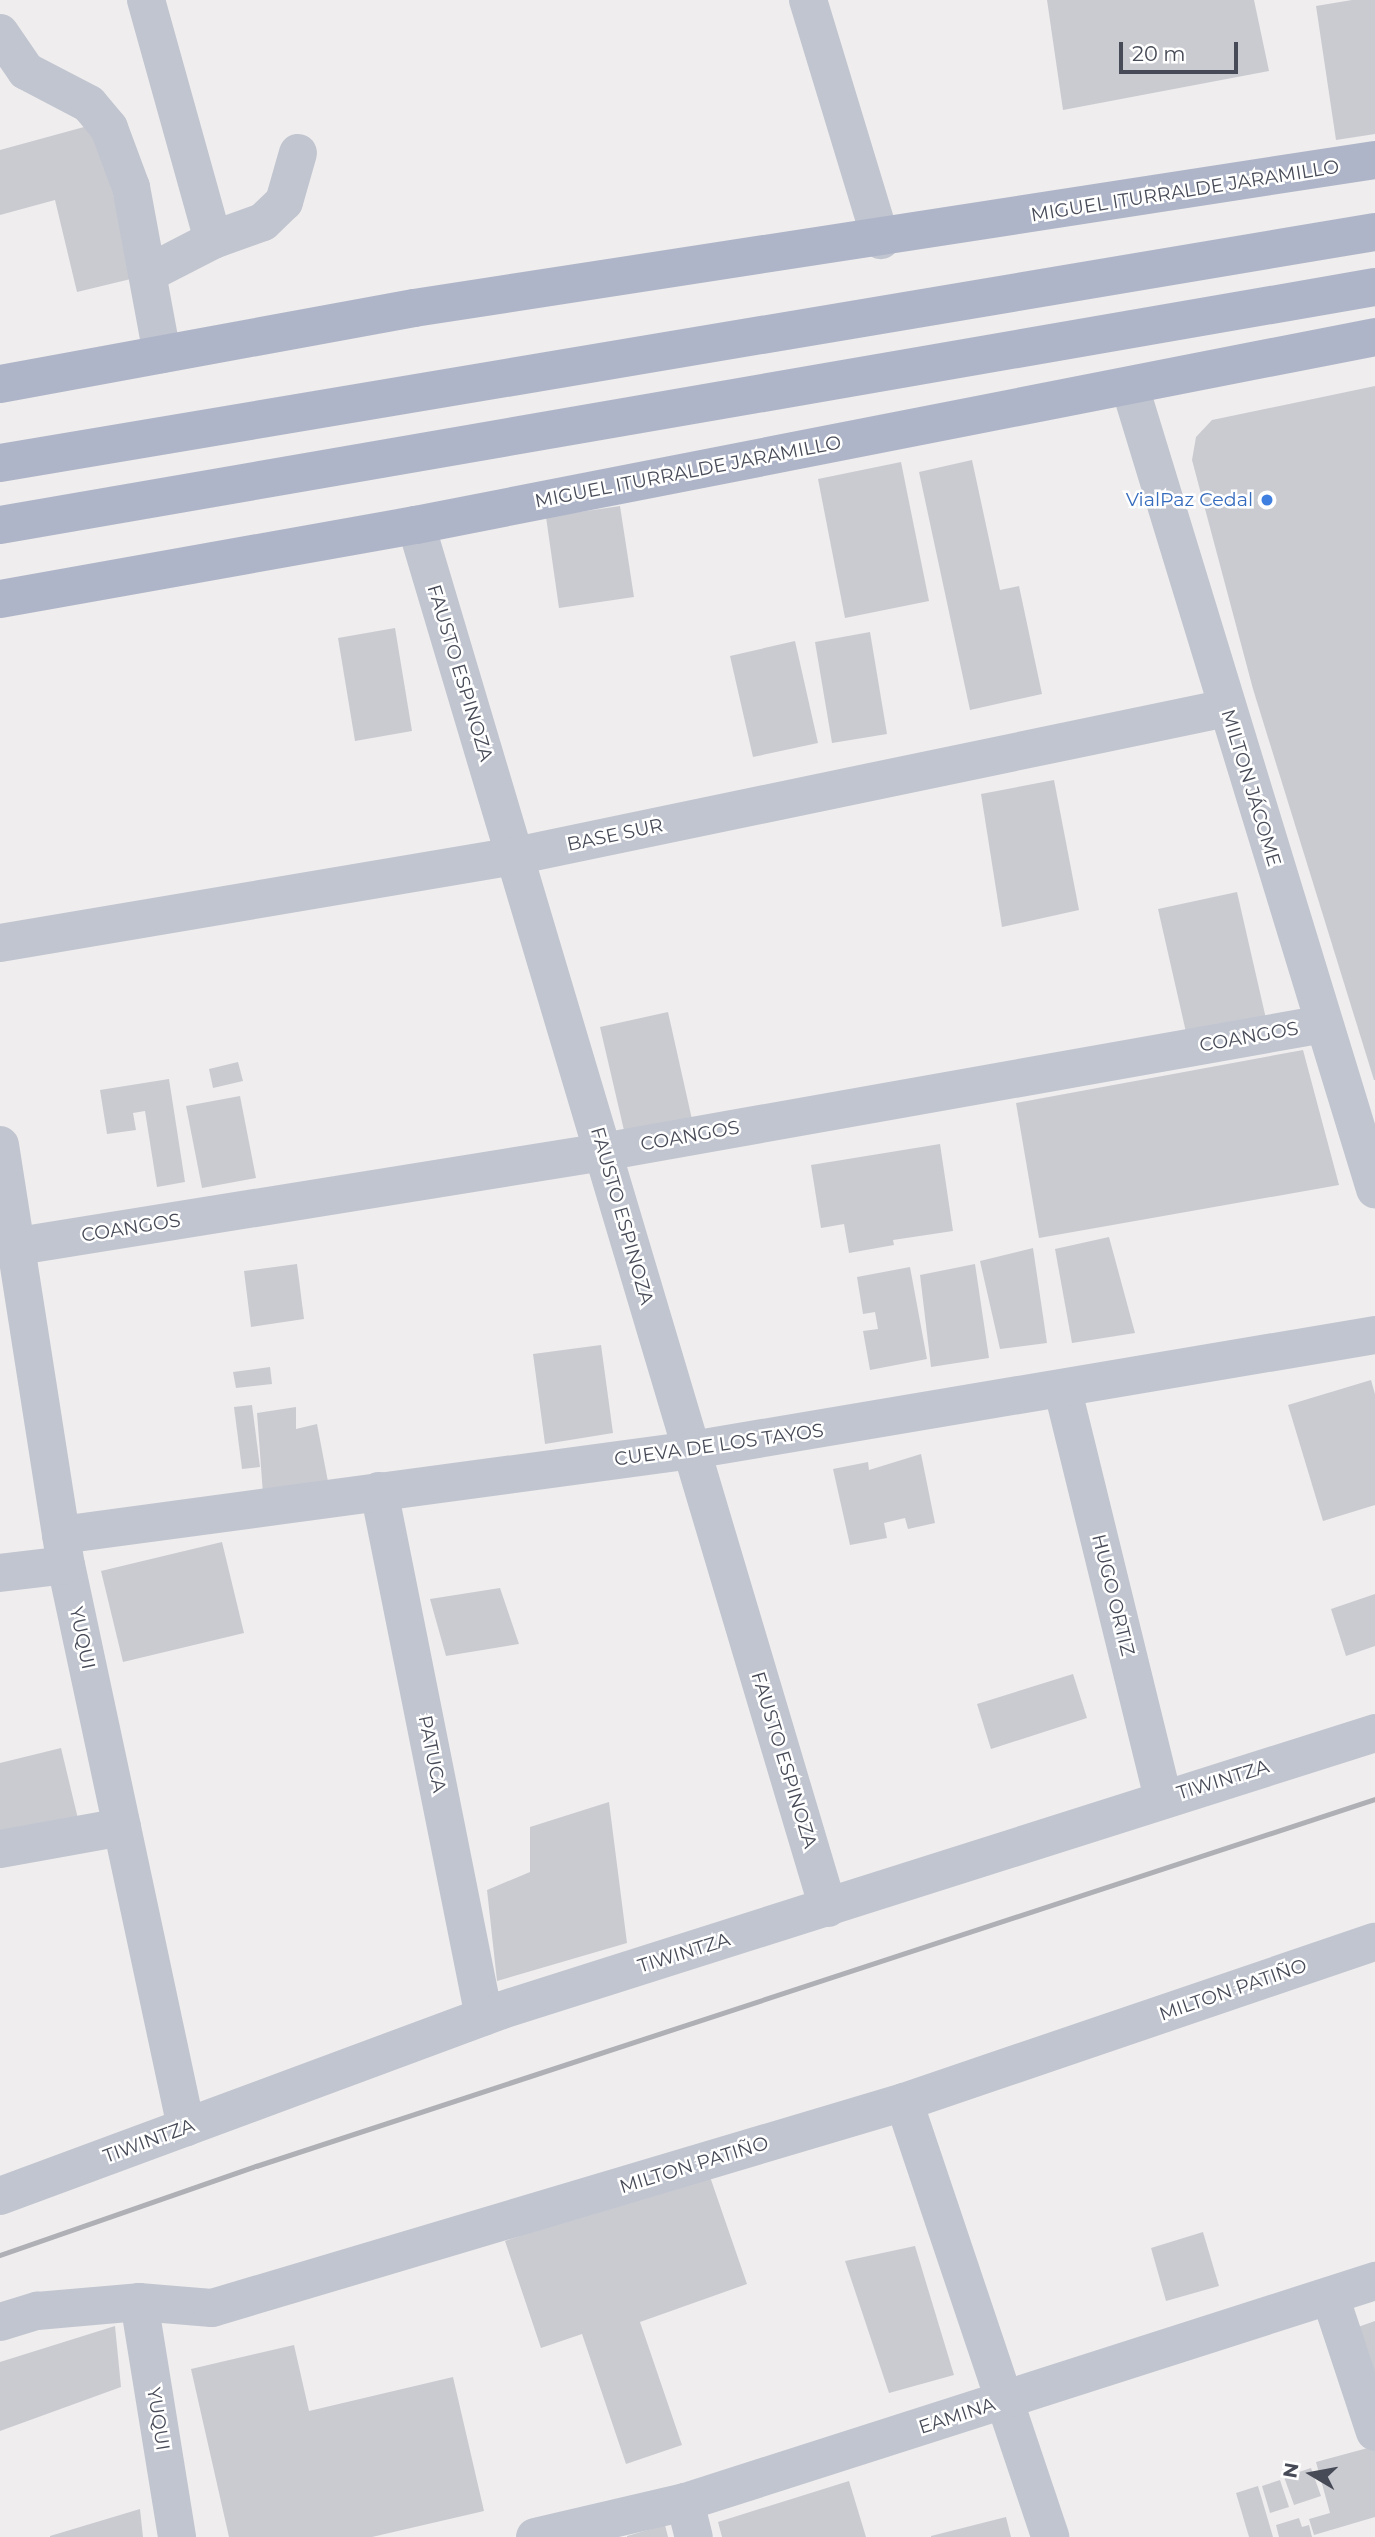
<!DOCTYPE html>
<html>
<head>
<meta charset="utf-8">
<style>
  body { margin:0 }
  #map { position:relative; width:1375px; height:2537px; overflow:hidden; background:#efeded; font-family:Montserrat,sans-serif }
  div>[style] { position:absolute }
  .building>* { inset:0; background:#cacbd1 }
  .minor>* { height:38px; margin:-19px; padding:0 19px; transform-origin:19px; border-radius:19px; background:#c1c5d0 }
  .major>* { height:38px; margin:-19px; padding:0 19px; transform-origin:19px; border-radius:19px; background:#afb5c8 }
  .rail>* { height:5px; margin:-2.5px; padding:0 2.5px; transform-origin:2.5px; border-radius:2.5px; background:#afb0b6 }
  .dots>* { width:19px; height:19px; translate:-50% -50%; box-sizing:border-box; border:4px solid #fff; border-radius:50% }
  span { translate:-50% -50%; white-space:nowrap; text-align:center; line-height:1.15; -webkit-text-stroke:5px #fff; paint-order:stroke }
  .street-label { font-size:19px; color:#474b57 }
  .shop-label { font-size:19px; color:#366cbe }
  .right { translate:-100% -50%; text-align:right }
  .north { position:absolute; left:1277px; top:2439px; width:70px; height:70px; -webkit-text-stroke:5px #fff; paint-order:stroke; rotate:280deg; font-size:19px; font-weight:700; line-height:28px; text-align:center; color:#474b57 }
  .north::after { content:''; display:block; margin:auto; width:24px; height:32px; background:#474b57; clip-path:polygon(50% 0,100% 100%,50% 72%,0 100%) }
  .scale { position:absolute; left:1119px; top:42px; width:119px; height:32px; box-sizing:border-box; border:4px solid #474b57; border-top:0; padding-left:9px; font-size:21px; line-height:24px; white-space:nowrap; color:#474b57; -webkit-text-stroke:5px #fff; paint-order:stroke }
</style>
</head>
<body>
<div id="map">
  <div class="building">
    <i style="clip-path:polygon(1047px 0,1254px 0,1269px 71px,1063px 110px)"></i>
    <i style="clip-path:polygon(1352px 0,1375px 0,1375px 134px,1336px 140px,1316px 6px)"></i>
    <i style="clip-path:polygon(95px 124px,135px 278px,77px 292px,55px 200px,0 215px,0 150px)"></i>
    <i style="clip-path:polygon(1375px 386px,1375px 1080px,1374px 1080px,1253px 689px,1192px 460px,1196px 437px,1212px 420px)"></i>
    <i style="clip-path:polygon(972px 460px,1000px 590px,1019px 586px,1042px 694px,970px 710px,919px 472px)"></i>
    <i style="clip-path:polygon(901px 462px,929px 601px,845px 618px,818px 479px)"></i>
    <i style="clip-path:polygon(620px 506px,634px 597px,559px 608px,546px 517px)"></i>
    <i style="clip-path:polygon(395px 628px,412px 731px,355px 741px,338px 638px)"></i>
    <i style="clip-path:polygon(870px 632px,887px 734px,832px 743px,815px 642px)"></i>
    <i style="clip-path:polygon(795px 641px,818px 743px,753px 757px,730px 656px)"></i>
    <i style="clip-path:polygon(1054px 780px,1079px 910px,1002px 927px,981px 794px)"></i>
    <i style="clip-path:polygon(1237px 892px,1267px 1023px,1188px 1041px,1158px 909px)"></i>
    <i style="clip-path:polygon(668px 1012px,693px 1124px,626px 1139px,600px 1027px)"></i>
    <i style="clip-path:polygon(1303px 1050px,1339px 1185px,1039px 1238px,1016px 1103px)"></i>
    <i style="clip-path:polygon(238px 1062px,243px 1081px,213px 1088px,209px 1069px)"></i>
    <i style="clip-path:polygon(169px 1079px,185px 1182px,157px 1187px,145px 1111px,133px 1113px,136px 1130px,107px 1134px,100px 1090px)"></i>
    <i style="clip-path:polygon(240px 1096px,256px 1178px,202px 1188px,186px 1106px)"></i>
    <i style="clip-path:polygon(940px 1144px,953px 1231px,893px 1240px,894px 1245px,849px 1253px,844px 1224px,821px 1228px,811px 1165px)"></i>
    <i style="clip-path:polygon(1109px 1237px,1135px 1333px,1072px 1343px,1055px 1249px)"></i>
    <i style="clip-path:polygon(1033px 1248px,1047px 1343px,1000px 1349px,980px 1261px)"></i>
    <i style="clip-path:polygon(297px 1264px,304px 1319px,251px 1327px,244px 1271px)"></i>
    <i style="clip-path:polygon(975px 1264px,989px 1358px,931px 1367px,920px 1275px)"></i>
    <i style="clip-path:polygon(910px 1267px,927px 1359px,870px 1370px,863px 1331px,878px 1329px,875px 1312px,863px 1314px,857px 1277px)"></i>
    <i style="clip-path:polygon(601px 1345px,613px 1433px,545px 1444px,533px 1354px)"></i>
    <i style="clip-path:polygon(270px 1367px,272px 1384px,236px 1388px,233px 1372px)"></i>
    <i style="clip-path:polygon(1371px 1380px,1375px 1394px,1375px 1505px,1323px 1521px,1288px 1405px)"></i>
    <i style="clip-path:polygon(252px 1405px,260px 1467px,242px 1469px,234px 1407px)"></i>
    <i style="clip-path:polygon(296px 1407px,296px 1429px,317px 1424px,329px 1487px,263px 1494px,257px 1413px)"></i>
    <i style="clip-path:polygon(921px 1454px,935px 1523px,908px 1529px,905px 1518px,884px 1523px,887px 1538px,850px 1545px,833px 1469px,868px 1462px,869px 1470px)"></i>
    <i style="clip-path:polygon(222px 1542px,244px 1633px,123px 1662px,101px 1571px)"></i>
    <i style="clip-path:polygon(500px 1588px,519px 1644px,446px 1656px,430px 1599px)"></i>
    <i style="clip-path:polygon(1375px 1594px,1375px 1646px,1346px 1656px,1331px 1609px)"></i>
    <i style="clip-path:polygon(1073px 1674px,1087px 1718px,991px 1749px,977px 1704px)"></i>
    <i style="clip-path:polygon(61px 1748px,79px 1823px,0 1832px,0 1763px)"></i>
    <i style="clip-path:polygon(609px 1802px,627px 1943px,497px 1981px,487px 1890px,530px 1872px,530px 1827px)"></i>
    <i style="clip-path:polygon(708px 2171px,747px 2284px,640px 2322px,682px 2445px,626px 2464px,582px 2334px,541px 2348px,505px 2241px)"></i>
    <i style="clip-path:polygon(1203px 2232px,1219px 2286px,1166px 2301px,1151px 2248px)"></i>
    <i style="clip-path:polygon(915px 2246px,954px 2375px,889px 2393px,845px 2261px)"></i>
    <i style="clip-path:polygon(1375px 2321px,1375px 2373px,1358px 2327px)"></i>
    <i style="clip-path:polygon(115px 2326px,121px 2387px,0 2431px,0 2362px)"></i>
    <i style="clip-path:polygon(294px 2345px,309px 2411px,453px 2377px,484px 2511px,372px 2537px,229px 2537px,191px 2369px)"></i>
    <i style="clip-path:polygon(1375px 2446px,1375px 2517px,1314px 2535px,1309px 2519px,1330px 2513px,1316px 2462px)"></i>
    <i style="clip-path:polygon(1311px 2468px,1321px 2496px,1294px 2505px,1284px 2477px)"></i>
    <i style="clip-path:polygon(1280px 2480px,1289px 2507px,1270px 2513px,1262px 2486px)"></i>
    <i style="clip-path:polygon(849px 2481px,866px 2537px,722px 2537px,718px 2522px)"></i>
    <i style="clip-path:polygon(1258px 2486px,1273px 2537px,1249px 2537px,1236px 2493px)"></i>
    <i style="clip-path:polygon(140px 2509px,143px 2537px,50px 2537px,50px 2536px)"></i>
    <i style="clip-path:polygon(1006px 2517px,1011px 2537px,931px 2537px,931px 2536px)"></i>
    <i style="clip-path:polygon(1299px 2518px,1302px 2527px,1309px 2525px,1312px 2537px,1279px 2537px,1276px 2525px)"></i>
    <i style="clip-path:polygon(665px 2525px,668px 2537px,627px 2537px,627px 2536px)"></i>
  </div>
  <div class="minor">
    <i style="left:146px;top:0;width:249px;rotate:74.4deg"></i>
    <i style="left:213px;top:240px;width:74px;rotate:152.7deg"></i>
    <i style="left:808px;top:0;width:251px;rotate:73.1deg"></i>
    <i style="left:0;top:33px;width:46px;rotate:55.6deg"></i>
    <i style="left:26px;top:71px;width:71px;rotate:27.6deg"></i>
    <i style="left:89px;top:104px;width:31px;rotate:50deg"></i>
    <i style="left:109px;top:128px;width:63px;rotate:69.6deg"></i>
    <i style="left:131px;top:187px;width:170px;rotate:79.5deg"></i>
    <i style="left:213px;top:240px;width:53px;rotate:-19.8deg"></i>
    <i style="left:263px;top:222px;width:29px;rotate:-44deg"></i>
    <i style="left:284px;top:202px;width:51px;rotate:-74.1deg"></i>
    <i style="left:1130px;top:387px;width:839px;rotate:73.01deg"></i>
    <i style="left:416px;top:525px;width:1443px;rotate:73.41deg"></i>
    <i style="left:0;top:943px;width:522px;rotate:-9.59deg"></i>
    <i style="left:515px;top:856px;width:726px;rotate:-11.76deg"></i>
    <i style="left:0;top:1145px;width:425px;rotate:81.1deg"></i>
    <i style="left:66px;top:1565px;width:575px;rotate:77.95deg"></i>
    <i style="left:0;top:1249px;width:611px;rotate:-9.14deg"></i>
    <i style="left:603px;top:1152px;width:732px;rotate:-10.07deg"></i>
    <i style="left:1063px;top:1391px;width:420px;rotate:76.2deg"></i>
    <i style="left:379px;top:1491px;width:536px;rotate:78.71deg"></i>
    <i style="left:61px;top:1535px;width:637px;rotate:-7.67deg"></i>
    <i style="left:692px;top:1450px;width:693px;rotate:-9.56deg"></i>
    <i style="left:0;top:1573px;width:66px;rotate:-6.9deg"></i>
    <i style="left:0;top:1849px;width:124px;rotate:-10.2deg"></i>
    <i style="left:904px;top:2102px;width:459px;rotate:71.4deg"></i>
    <i style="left:0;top:2196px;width:535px;rotate:-20.33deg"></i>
    <i style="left:502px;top:2010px;width:916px;rotate:-17.6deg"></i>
    <i style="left:1330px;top:2296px;width:143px;rotate:71.7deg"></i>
    <i style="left:139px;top:2302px;width:238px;rotate:80.8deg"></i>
    <i style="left:0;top:2322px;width:39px;rotate:-17deg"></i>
    <i style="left:37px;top:2311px;width:102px;rotate:-5deg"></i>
    <i style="left:139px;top:2302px;width:73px;rotate:4.7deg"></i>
    <i style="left:212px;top:2308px;width:722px;rotate:-16.58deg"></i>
    <i style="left:904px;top:2102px;width:497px;rotate:-18.8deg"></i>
    <i style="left:685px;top:2502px;width:36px;rotate:76deg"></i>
    <i style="left:535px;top:2537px;width:154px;rotate:-13.1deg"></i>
    <i style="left:685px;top:2502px;width:725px;rotate:-17.76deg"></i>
  </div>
  <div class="major">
    <i style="left:0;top:384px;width:421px;rotate:-10.4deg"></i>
    <i style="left:414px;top:308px;width:972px;rotate:-8.76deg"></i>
    <i style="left:0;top:463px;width:1394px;rotate:-9.54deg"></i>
    <i style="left:0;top:525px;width:1395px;rotate:-9.82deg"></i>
    <i style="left:0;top:599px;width:423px;rotate:-10.1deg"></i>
    <i style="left:416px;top:525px;width:977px;rotate:-11.09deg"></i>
  </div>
  <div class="rail">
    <i style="left:0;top:2255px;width:271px;rotate:-19.2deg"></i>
    <i style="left:256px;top:2166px;width:1178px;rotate:-18.16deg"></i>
  </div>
  <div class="dots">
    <i style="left:1267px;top:500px;background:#3f7fe0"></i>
  </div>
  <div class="street-label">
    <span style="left:1185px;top:191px;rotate:-9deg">MIGUEL ITURRALDE JARAMILLO</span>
    <span style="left:688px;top:472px;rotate:-11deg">MIGUEL ITURRALDE JARAMILLO</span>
    <span style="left:460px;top:673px;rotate:73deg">FAUSTO ESPINOZA</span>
    <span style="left:1251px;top:788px;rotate:73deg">MILTON JÁCOME</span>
    <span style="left:615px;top:835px;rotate:-12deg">BASE SUR</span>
    <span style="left:1249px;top:1037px;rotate:-10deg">COANGOS</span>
    <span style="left:690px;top:1136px;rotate:-10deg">COANGOS</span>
    <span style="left:622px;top:1216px;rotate:74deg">FAUSTO ESPINOZA</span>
    <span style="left:131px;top:1228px;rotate:-9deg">COANGOS</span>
    <span style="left:719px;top:1445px;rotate:-8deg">CUEVA DE LOS TAYOS</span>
    <span style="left:1113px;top:1595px;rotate:76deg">HUGO ORTIZ</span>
    <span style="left:82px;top:1638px;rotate:78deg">YUQUI</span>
    <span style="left:432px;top:1754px;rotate:79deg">PATUCA</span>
    <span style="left:784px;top:1760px;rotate:73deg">FAUSTO ESPINOZA</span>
    <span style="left:1223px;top:1780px;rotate:-17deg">TIWINTZA</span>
    <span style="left:684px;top:1953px;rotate:-17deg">TIWINTZA</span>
    <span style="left:1233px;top:1990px;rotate:-19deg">MILTON PATIÑO</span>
    <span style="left:149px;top:2141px;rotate:-20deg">TIWINTZA</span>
    <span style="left:694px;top:2165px;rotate:-17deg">MILTON PATIÑO</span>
    <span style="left:957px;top:2416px;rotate:-18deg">EAMINA</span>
    <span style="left:158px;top:2419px;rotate:81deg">YUQUI</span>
  </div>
  <div class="shop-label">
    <span class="right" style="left:1253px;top:500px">VialPaz Cedal</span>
  </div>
  <div class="north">N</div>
  <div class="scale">20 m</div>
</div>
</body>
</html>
